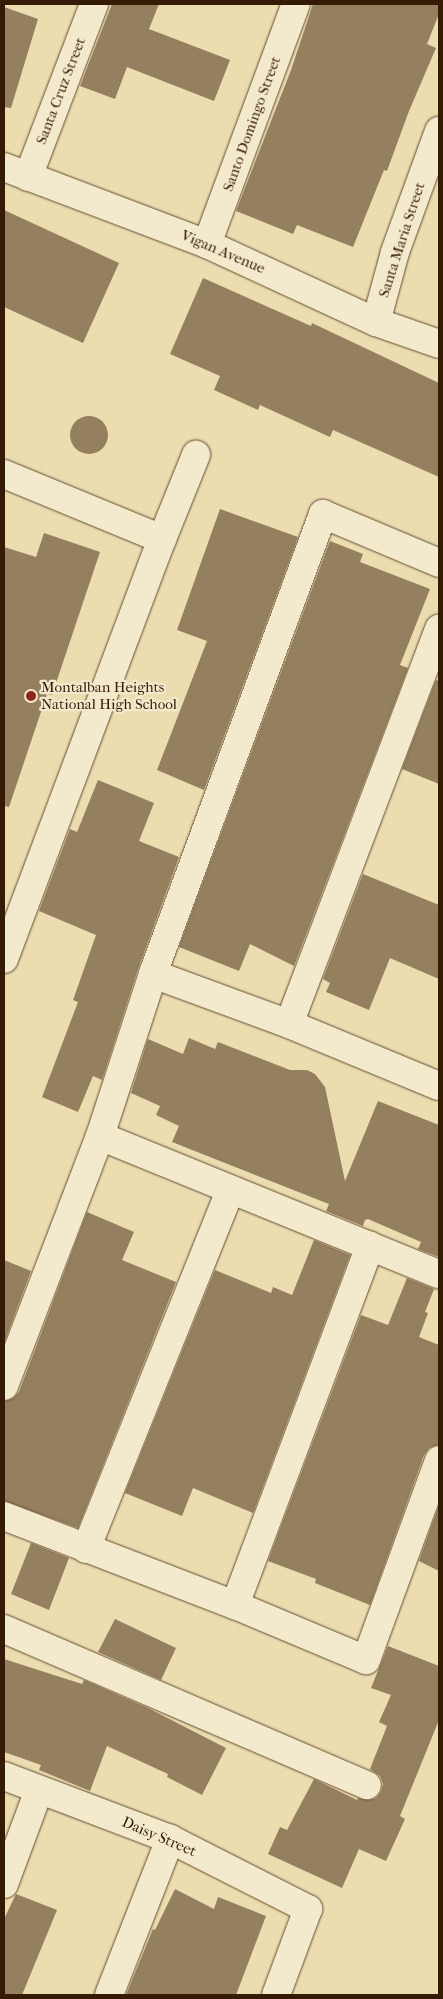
<!DOCTYPE html>
<html>
<head>
<meta charset="utf-8">
<style>
  body { margin:0 }
  #map { position:relative; width:443px; height:1999px; overflow:hidden; background:#ecddb1; font-family:"IM FELL French Canon",serif }
  div>[style] { position:absolute }
  .building>* { inset:0; background:#947f5e }
  .round { border-radius:50% }
  .roads { filter:drop-shadow(0 0 1px #634b30) drop-shadow(0 0 1px #634b30) }
  .minor>* { height:28px; margin:-14px; padding:0 14px; transform-origin:14px; border-radius:14px; background:#f3e9cc }
  .dots>* { width:14px; height:14px; translate:-50% -50%; box-sizing:border-box; border:2px solid #f3e9cc; border-radius:50% }
  span { translate:-50% -50%; white-space:nowrap; text-align:center; line-height:1.15; -webkit-text-stroke:4.5px #f3e9cc; paint-order:stroke }
  .street-label { font-size:15px; color:#351a05 }
  .poi-label { font-size:15px; color:#351a05 }
  .left { translate:0 -50%; text-align:left }
  .frame { position:absolute; inset:0; border:5px solid #351a05; pointer-events:none }
</style>
</head>
<body>
<div id="map">
  <div class="building">
    <i style="clip-path:polygon(112px 4px,159px 4px,149px 29px,230px 60px,214px 101px,127px 67px,115px 99px,80px 86px)"></i>
    <i style="clip-path:polygon(313px 4px,439px 4px,439px 14px,427px 44px,436px 48px,409px 111px,387px 171px,384px 170px,353px 247px,297px 225px,293px 234px,236px 211px,291px 70px)"></i>
    <i style="clip-path:polygon(4px 7px,38px 19px,11px 108px,4px 107px)"></i>
    <i style="clip-path:polygon(4px 210px,119px 263px,83px 343px,4px 307px)"></i>
    <i style="clip-path:polygon(203px 278px,311px 326px,312px 323px,439px 383px,439px 477px,333px 430px,330px 437px,260px 405px,258px 410px,214px 390px,220px 376px,170px 354px)"></i>
    <i class="round" style="left:70px;top:416px;width:38px;height:38px"></i>
    <i style="clip-path:polygon(220px 509px,298px 537px,204px 790px,157px 770px,207px 641px,177px 630px)"></i>
    <i style="clip-path:polygon(44px 533px,100px 552px,52px 695px,47px 694px,9px 807px,4px 806px,4px 547px,36px 557px)"></i>
    <i style="clip-path:polygon(330px 541px,363px 554px,360px 562px,430px 589px,400px 665px,408px 668px,294px 966px,250px 944px,239px 971px,179px 947px)"></i>
    <i style="clip-path:polygon(436px 680px,439px 681px,439px 784px,402px 769px)"></i>
    <i style="clip-path:polygon(98px 780px,154px 803px,139px 841px,179px 857px,138px 969px,102px 1080px,93px 1076px,78px 1112px,42px 1097px,78px 1002px,73px 1000px,96px 935px,39px 911px,70px 829px,77px 832px)"></i>
    <i style="clip-path:polygon(363px 874px,439px 905px,439px 979px,390px 958px,369px 1010px,326px 992px,330px 983px,323px 979px)"></i>
    <i style="clip-path:polygon(189px 1038px,215px 1049px,218px 1042px,290px 1070px,307px 1070px,315px 1074px,325px 1087px,345px 1181px,378px 1101px,439px 1125px,439px 1257px,418px 1249px,421px 1242px,368px 1219px,365px 1220px,363px 1226px,326px 1211px,329px 1204px,172px 1142px,179px 1126px,156px 1115px,160px 1106px,131px 1093px,148px 1039px,183px 1054px)"></i>
    <i style="clip-path:polygon(87px 1212px,134px 1232px,122px 1260px,176px 1282px,78px 1528px,4px 1501px,4px 1401px,13px 1398px,19px 1392px)"></i>
    <i style="clip-path:polygon(314px 1240px,350px 1255px,253px 1513px,193px 1488px,182px 1516px,125px 1493px,215px 1270px,271px 1293px,273px 1287px,292px 1295px)"></i>
    <i style="clip-path:polygon(4px 1260px,31px 1271px,4px 1343px)"></i>
    <i style="clip-path:polygon(407px 1278px,434px 1289px,425px 1312px,428px 1313px,419px 1337px,439px 1345px,439px 1445px,429px 1448px,424px 1455px,370px 1605px,315px 1583px,316px 1579px,268px 1561px,361px 1315px,388px 1325px)"></i>
    <i style="clip-path:polygon(439px 1505px,439px 1571px,419px 1561px)"></i>
    <i style="clip-path:polygon(31px 1543px,69px 1558px,49px 1610px,11px 1594px)"></i>
    <i style="clip-path:polygon(115px 1619px,176px 1648px,161px 1680px,98px 1652px)"></i>
    <i style="clip-path:polygon(388px 1646px,439px 1666px,439px 1720px,400px 1816px,405px 1819px,386px 1861px,359px 1849px,342px 1888px,268px 1854px,280px 1827px,287px 1830px,314px 1779px,357px 1800px,358px 1798px,369px 1800px,376px 1798px,381px 1792px,383px 1784px,380px 1776px,370px 1769px,387px 1726px,379px 1722px,391px 1695px,371px 1688px)"></i>
    <i style="clip-path:polygon(4px 1659px,82px 1684px,84px 1680px,148px 1708px,226px 1748px,202px 1795px,167px 1777px,168px 1774px,107px 1746px,90px 1791px,39px 1770px,41px 1765px,4px 1752px)"></i>
    <i style="clip-path:polygon(175px 1889px,214px 1909px,218px 1897px,266px 1916px,236px 1995px,126px 1995px,153px 1929px,155px 1930px)"></i>
    <i style="clip-path:polygon(16px 1894px,57px 1910px,22px 1995px,4px 1995px,4px 1919px)"></i>
  </div>
  <div class="roads">
    <div class="minor">
      <i style="left:4px;top:167px;width:217px;rotate:20.8deg"></i>
      <i style="left:207px;top:244px;width:186px;rotate:24.8deg"></i>
      <i style="left:376px;top:322px;width:67px;rotate:19.2deg"></i>
      <i style="left:28px;top:177px;width:185px;rotate:-69.1deg"></i>
      <i style="left:207px;top:244px;width:256px;rotate:-69.7deg"></i>
      <i style="left:376px;top:322px;width:73px;rotate:-74.8deg"></i>
      <i style="left:395px;top:252px;width:129px;rotate:-70deg"></i>
      <i style="left:4px;top:474px;width:171px;rotate:22.4deg"></i>
      <i style="left:439px;top:563px;width:126px;rotate:-157.1deg"></i>
      <i style="left:323px;top:514px;width:490px;rotate:110.3deg"></i>
      <i style="left:153px;top:974px;width:170px;rotate:108.1deg"></i>
      <i style="left:100px;top:1136px;width:366px;rotate:22.2deg"></i>
      <i style="left:4px;top:959px;width:449px;rotate:-69.4deg"></i>
      <i style="left:162px;top:539px;width:91px;rotate:-68deg"></i>
      <i style="left:153px;top:974px;width:145px;rotate:20.2deg"></i>
      <i style="left:289px;top:1024px;width:162px;rotate:22.5deg"></i>
      <i style="left:289px;top:1024px;width:423px;rotate:-69.2deg"></i>
      <i style="left:4px;top:1386px;width:268px;rotate:-69deg"></i>
      <i style="left:4px;top:1516px;width:248px;rotate:21.1deg"></i>
      <i style="left:235px;top:1605px;width:142px;rotate:22.8deg"></i>
      <i style="left:366px;top:1660px;width:213px;rotate:-69.9deg"></i>
      <i style="left:86px;top:1549px;width:387px;rotate:-68.1deg"></i>
      <i style="left:235px;top:1605px;width:384px;rotate:-69.4deg"></i>
      <i style="left:4px;top:1629px;width:395px;rotate:23.3deg"></i>
      <i style="left:4px;top:1776px;width:178px;rotate:20.8deg"></i>
      <i style="left:170px;top:1839px;width:155px;rotate:26.9deg"></i>
      <i style="left:308px;top:1909px;width:92px;rotate:110.4deg"></i>
      <i style="left:4px;top:1884px;width:100px;rotate:-69.6deg"></i>
      <i style="left:109px;top:1995px;width:168px;rotate:-68.6deg"></i>
    </div>
  </div>
  <div class="dots">
    <i style="left:31px;top:696px;background:#8f2418"></i>
  </div>
  <div class="street-label">
    <span style="left:61px;top:91px;rotate:-69deg">Santa Cruz Street</span>
    <span style="left:252px;top:124px;rotate:-70deg">Santo Domingo Street</span>
    <span style="left:402px;top:240px;rotate:-72deg">Santa Maria Street</span>
    <span style="left:223px;top:252px;rotate:23deg">Vigan Avenue</span>
    <span style="left:159px;top:1837px;rotate:23deg">Daisy Street</span>
  </div>
  <div class="poi-label">
    <span class="left" style="left:41px;top:696px">Montalban Heights<br>National High School</span>
  </div>
  <div class="frame"></div>
</div>
</body>
</html>
